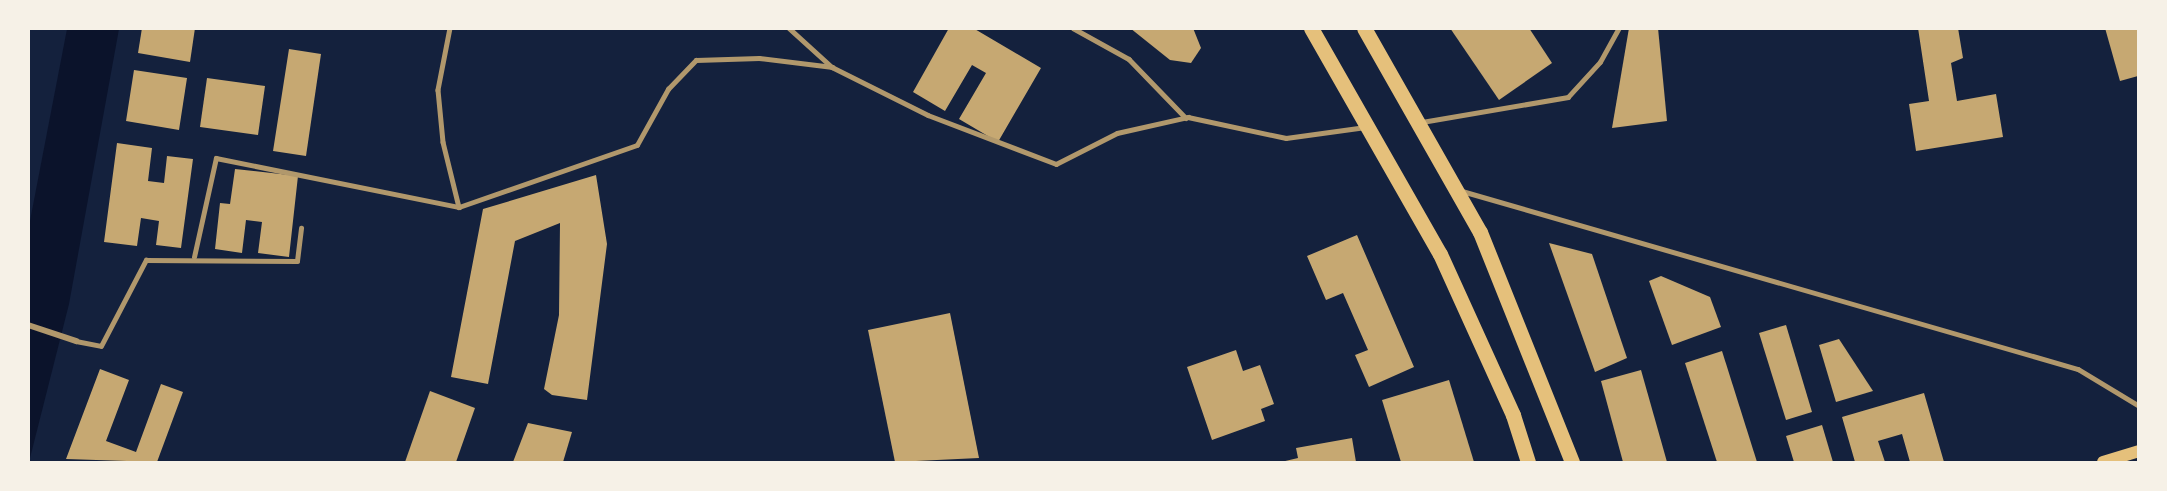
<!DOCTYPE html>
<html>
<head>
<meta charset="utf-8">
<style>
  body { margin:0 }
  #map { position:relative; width:2167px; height:491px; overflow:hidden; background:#14213d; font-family:"Public Sans",sans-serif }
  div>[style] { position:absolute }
  .water>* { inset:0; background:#0b132b }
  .building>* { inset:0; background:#c6a872 }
  .service>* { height:4.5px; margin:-2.25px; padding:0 2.25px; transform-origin:2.25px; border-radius:2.25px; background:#b1986c }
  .minor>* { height:6px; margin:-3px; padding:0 3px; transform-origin:3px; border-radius:3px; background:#b1986c }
  .secondary>* { height:12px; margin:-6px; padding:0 6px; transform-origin:6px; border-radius:6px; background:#e5c07b }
  .primary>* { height:15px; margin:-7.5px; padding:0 7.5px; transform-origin:7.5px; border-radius:7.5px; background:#e5c07b }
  span { translate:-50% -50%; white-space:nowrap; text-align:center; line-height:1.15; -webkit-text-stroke:4.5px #f6f1e7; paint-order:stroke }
  .frame { position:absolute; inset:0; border:30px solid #f6f1e7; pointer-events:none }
</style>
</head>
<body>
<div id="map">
  <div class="water">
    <i style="clip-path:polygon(67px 29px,119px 29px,69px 304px,29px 462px,29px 226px)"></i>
  </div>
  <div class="building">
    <i style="clip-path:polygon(142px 28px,195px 28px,190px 62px,138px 53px)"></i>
    <i style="clip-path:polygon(949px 28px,973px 28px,1041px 68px,998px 142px,959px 119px,986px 73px,972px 65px,945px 111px,913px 92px)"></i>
    <i style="clip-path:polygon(1130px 28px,1193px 28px,1201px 48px,1191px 63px,1170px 60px)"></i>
    <i style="clip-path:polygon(1450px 28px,1529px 28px,1552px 63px,1499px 100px)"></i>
    <i style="clip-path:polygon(1629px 28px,1658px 28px,1667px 121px,1612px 128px)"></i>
    <i style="clip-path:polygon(1918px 28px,1958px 28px,1963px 58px,1951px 63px,1957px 101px,1996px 94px,2003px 137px,1916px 151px,1909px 104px,1929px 101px)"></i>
    <i style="clip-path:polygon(2105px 28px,2138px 28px,2138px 76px,2120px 81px)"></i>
    <i style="clip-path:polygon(289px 49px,321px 54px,306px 156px,273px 151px)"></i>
    <i style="clip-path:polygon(134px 70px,187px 78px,179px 130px,126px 121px)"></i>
    <i style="clip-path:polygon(207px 78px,265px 86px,258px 135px,200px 127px)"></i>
    <i style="clip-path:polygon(117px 143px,152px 148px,148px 181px,164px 183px,167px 156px,193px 159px,181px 248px,156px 245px,159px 221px,141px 218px,137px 246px,104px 242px)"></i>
    <i style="clip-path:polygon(235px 169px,298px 176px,289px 257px,258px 253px,262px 222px,246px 220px,242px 253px,215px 249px,220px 203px,230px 204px)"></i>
    <i style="clip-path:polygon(596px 175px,607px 244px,587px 400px,552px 395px,544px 389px,559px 315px,560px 223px,515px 241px,488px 384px,451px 377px,483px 209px)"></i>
    <i style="clip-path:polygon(1357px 235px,1414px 367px,1369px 387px,1355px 355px,1368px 350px,1343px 293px,1326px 300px,1307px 256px)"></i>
    <i style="clip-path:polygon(1549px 243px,1592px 254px,1627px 358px,1595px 372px)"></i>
    <i style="clip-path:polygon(1661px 276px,1710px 297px,1721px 327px,1672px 345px,1649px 281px)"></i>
    <i style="clip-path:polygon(950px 313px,979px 458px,895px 462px,868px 330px)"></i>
    <i style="clip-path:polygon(1786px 325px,1812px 412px,1786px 420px,1759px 333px)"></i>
    <i style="clip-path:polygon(1839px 339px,1873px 391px,1836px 402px,1819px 345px)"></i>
    <i style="clip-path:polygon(1236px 350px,1243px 371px,1260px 365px,1274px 404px,1261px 409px,1265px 421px,1212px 440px,1187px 367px)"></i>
    <i style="clip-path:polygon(1722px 351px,1757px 462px,1717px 462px,1685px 363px)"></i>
    <i style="clip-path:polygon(100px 369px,129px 380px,106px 441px,136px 452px,161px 384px,183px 392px,157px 462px,66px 459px)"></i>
    <i style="clip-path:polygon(1641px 370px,1667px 462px,1623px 462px,1601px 381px)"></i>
    <i style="clip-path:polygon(1449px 380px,1474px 462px,1401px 462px,1382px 400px)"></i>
    <i style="clip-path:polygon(430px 391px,475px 408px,456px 462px,405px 462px)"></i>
    <i style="clip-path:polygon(1924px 393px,1944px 462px,1910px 462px,1902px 434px,1878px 441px,1885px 462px,1855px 462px,1842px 417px)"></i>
    <i style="clip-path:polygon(528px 423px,572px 432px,563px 462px,513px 462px)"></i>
    <i style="clip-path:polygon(1822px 425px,1833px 462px,1794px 462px,1786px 436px)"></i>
    <i style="clip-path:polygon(1352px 438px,1356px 462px,1281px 462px,1298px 458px,1296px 448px)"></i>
  </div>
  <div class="service">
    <i style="left:450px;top:28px;width:63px;rotate:101deg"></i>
    <i style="left:438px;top:90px;width:52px;rotate:84.5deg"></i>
    <i style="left:443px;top:142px;width:67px;rotate:76.2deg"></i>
    <i style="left:789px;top:28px;width:58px;rotate:42.2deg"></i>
    <i style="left:1073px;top:28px;width:64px;rotate:29deg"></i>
    <i style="left:1129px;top:59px;width:82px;rotate:46deg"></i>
    <i style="left:1422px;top:122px;width:148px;rotate:-9.7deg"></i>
    <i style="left:1568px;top:97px;width:47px;rotate:-47.6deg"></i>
    <i style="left:1600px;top:62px;width:39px;rotate:-61deg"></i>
    <i style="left:1462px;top:191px;width:641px;rotate:16.12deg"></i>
    <i style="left:2078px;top:369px;width:70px;rotate:31deg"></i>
    <i style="left:194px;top:257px;width:101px;rotate:-77.5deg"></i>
    <i style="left:216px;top:158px;width:248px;rotate:11.4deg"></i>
    <i style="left:459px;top:207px;width:188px;rotate:-19.2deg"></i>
    <i style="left:637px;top:145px;width:64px;rotate:-61deg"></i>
    <i style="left:668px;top:89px;width:40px;rotate:-46deg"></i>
    <i style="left:696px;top:60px;width:63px;rotate:-1.8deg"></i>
    <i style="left:759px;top:58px;width:74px;rotate:7deg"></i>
    <i style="left:832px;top:67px;width:107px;rotate:26.6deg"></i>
    <i style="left:928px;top:115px;width:137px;rotate:20.9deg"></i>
    <i style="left:1056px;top:164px;width:68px;rotate:-26.9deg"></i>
    <i style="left:1117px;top:133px;width:73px;rotate:-12.7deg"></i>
    <i style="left:1188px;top:117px;width:100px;rotate:12.1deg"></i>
    <i style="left:1286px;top:138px;width:80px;rotate:-7.9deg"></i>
    <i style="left:76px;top:341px;width:25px;rotate:11deg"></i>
    <i style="left:101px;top:346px;width:97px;rotate:-62.4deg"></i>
    <i style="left:146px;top:260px;width:151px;rotate:0.4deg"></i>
    <i style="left:297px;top:261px;width:33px;rotate:-83deg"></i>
  </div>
  <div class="minor">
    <i style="left:28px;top:325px;width:51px;rotate:18.4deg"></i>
  </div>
  <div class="secondary">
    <i style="left:2103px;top:462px;width:37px;rotate:-17deg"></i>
  </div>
  <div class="primary">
    <i style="left:1311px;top:28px;width:260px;rotate:60.3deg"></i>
    <i style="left:1440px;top:254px;width:177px;rotate:65.6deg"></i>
    <i style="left:1513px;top:415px;width:49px;rotate:72.3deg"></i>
    <i style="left:1364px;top:28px;width:235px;rotate:60.4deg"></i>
    <i style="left:1480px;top:232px;width:248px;rotate:68.2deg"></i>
  </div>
  <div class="frame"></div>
</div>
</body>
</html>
